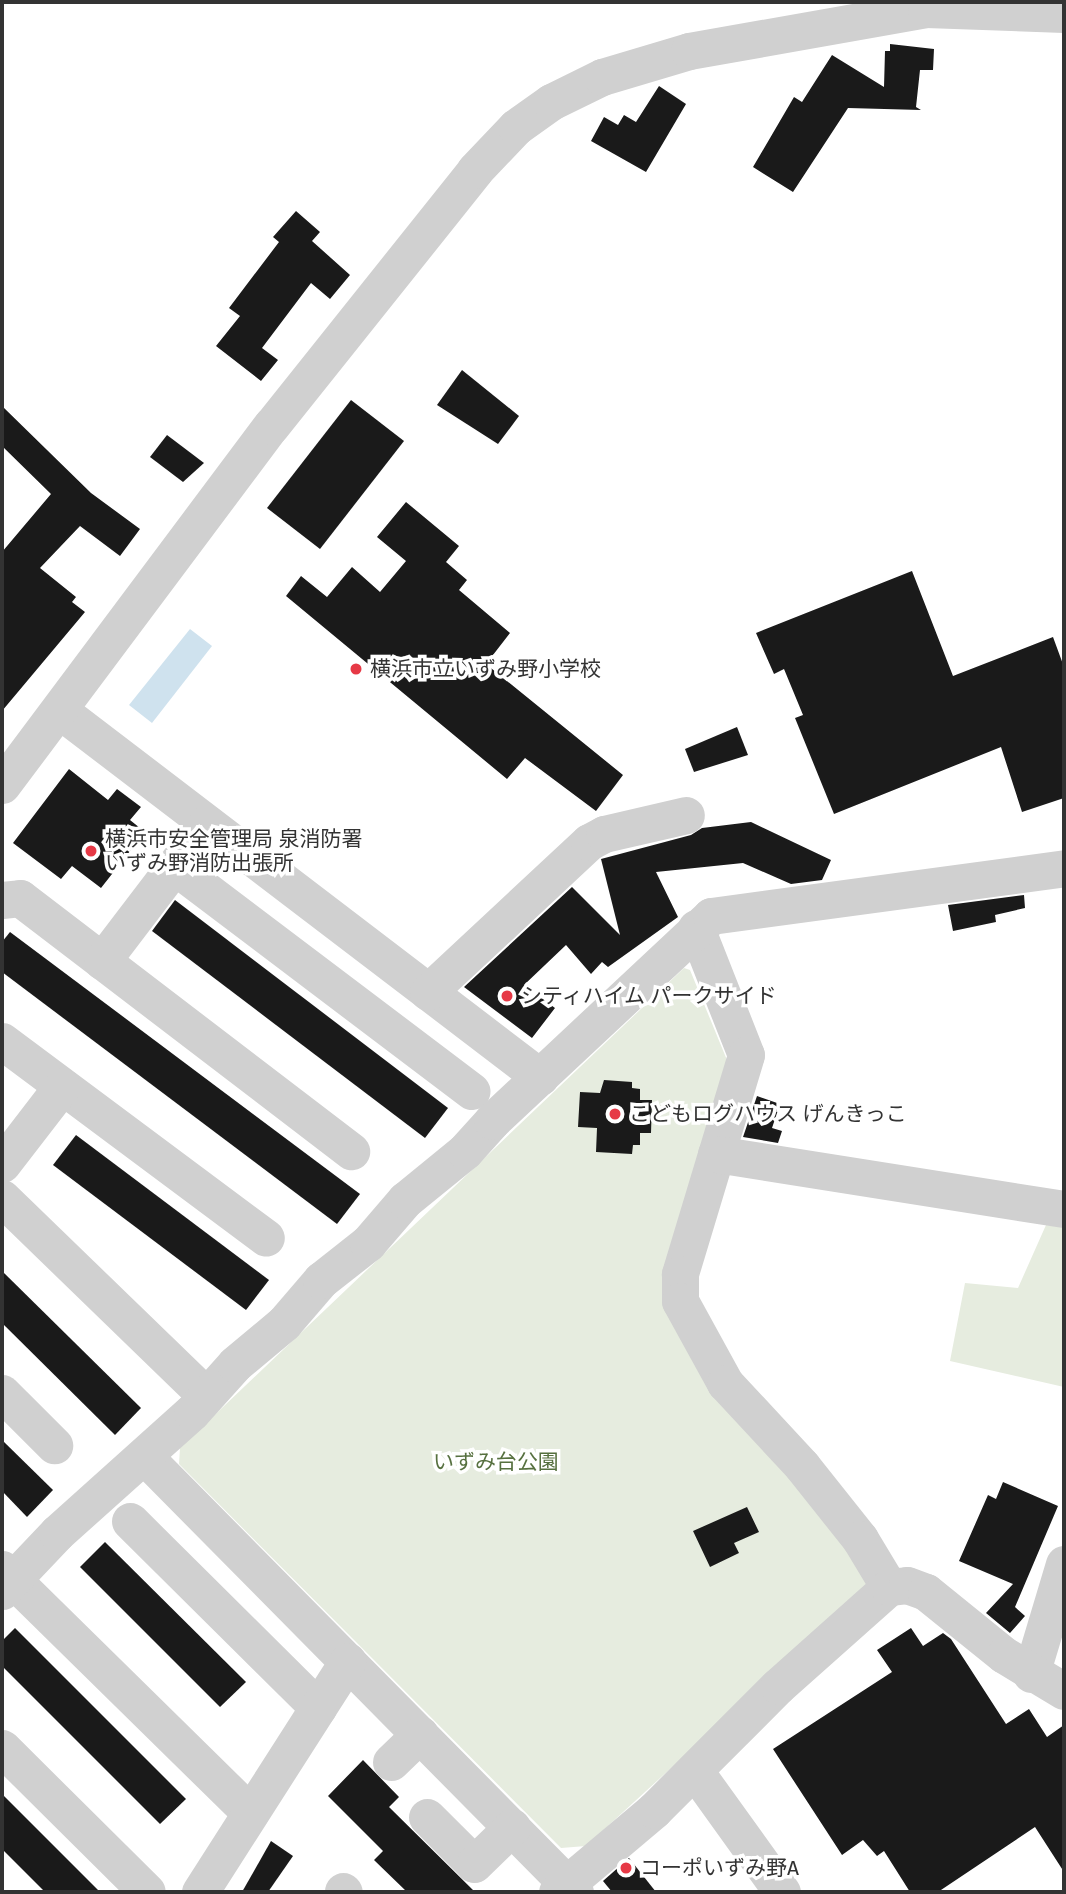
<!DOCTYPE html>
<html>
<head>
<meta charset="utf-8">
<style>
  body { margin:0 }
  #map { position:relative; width:1066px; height:1894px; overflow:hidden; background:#fff; font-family:"Fira Sans","Noto Sans JP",sans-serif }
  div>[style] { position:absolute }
  .green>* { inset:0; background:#e6ecdf }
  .water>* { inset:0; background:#cfe2ee }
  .building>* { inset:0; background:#1a1a1a }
  .minor>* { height:37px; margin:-18.5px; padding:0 18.5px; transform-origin:18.5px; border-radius:18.5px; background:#d0d0d0 }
  .dots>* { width:19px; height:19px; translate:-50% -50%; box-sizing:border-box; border:4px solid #fff; border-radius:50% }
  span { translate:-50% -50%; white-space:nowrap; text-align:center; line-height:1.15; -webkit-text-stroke:7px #fff; paint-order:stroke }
  .poi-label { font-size:21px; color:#333 }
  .left { translate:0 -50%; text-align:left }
  .park-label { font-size:21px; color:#56703f }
  .frame { position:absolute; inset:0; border:4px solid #333; pointer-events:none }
</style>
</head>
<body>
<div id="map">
  <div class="green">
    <i style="clip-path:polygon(684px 968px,690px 970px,727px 1060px,667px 1272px,872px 1584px,586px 1846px,561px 1848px,179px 1464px,180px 1448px)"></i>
    <i style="clip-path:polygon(1046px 1225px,1064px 1227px,1064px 1387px,950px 1361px,965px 1283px,1018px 1288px)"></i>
  </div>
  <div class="water">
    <i style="clip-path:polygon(190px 629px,212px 646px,152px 723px,129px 705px)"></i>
  </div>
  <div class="building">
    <i style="clip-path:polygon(890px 44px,934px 49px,933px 70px,920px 70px,916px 107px,921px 110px,848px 108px,793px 192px,753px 167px,794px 97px,802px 102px,832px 55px,884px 87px,885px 51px,890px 51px)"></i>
    <i style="clip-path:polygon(659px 86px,686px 104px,646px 172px,591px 141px,604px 117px,618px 125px,624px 115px,636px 122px)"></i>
    <i style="clip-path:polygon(296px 211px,320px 232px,312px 241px,350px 275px,330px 299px,311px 283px,262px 348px,278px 360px,261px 381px,216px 346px,240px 316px,229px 308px,279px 242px,273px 237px)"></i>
    <i style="clip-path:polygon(462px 370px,519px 416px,498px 444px,437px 405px)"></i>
    <i style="clip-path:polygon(351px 400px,404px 441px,320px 549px,267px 508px)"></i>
    <i style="clip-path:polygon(2px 406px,91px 493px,140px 529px,120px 556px,80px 526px,40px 568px,76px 597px,72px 602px,85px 612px,2px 711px,2px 552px,51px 494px,2px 446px)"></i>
    <i style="clip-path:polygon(167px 435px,204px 463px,183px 482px,150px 457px)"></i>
    <i style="clip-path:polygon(406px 502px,459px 546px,446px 562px,467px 580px,459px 590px,510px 633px,486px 664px,623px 775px,596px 811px,525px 758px,507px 779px,286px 596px,301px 576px,327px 597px,352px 567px,380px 592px,406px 561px,377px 537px)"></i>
    <i style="clip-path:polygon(912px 571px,953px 676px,1053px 637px,1064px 667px,1064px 798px,1022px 812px,1001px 747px,834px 814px,795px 718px,803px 715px,784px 669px,774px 674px,756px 633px)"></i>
    <i style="clip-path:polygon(737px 727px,748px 755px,694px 772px,685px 749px)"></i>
    <i style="clip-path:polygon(69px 769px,108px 800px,117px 789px,141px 807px,130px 820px,145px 832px,101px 888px,72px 866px,61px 879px,13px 843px)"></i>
    <i style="clip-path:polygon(751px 822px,831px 860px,822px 880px,791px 884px,743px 863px,656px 872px,678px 917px,608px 967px,602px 962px,591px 974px,566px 945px,524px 985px,555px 1008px,532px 1038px,464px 987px,572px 887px,620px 935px,601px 859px,691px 835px,702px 828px)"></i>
    <i style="clip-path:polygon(1024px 895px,1025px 908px,995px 915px,996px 922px,953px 931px,948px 905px)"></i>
    <i style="clip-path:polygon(175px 900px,448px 1108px,425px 1138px,152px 931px)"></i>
    <i style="clip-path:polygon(10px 932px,360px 1194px,337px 1224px,2px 972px,2px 942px)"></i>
    <i style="clip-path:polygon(604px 1080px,632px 1082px,632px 1088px,640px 1089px,640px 1100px,652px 1100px,651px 1133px,640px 1133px,640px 1145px,633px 1145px,632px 1154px,596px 1152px,597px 1128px,578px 1127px,580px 1092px,600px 1093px)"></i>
    <i style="clip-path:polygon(757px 1096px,780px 1104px,772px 1128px,782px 1131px,778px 1143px,743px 1137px)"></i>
    <i style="clip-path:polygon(76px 1135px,269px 1280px,246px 1310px,53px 1165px)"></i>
    <i style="clip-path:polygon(2px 1271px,141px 1408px,115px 1435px,2px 1323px)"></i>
    <i style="clip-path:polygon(2px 1440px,53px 1490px,27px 1517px,2px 1491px)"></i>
    <i style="clip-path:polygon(1003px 1482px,1058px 1506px,1015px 1607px,1025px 1616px,1010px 1633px,986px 1613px,1013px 1584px,959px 1561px,988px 1495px,996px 1499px)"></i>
    <i style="clip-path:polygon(747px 1507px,759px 1532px,734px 1543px,739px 1553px,710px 1567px,693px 1531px)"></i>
    <i style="clip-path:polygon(105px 1542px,246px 1682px,220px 1707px,80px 1567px)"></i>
    <i style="clip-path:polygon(15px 1628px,186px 1799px,160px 1824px,2px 1666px,2px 1641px)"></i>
    <i style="clip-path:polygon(911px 1628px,923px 1646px,943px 1633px,951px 1639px,1006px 1724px,1029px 1709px,1047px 1737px,1064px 1725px,1064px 1872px,1035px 1827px,938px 1892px,910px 1892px,884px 1851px,877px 1856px,863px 1840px,842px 1855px,773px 1749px,892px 1672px,877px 1650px)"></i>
    <i style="clip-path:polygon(363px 1760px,399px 1797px,389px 1807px,475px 1892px,407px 1892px,374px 1860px,383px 1851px,328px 1796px)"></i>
    <i style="clip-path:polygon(2px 1794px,100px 1892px,45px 1892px,2px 1849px)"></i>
    <i style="clip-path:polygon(271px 1841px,293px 1856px,268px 1892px,242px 1892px)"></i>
    <i style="clip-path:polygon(629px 1858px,656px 1892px,612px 1892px,603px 1881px)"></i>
  </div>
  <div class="minor">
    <i style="left:59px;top:710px;width:605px;rotate:37.34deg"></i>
    <i style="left:2px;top:785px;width:449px;rotate:-53.2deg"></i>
    <i style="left:271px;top:426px;width:327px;rotate:-51.4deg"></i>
    <i style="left:475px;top:170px;width:59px;rotate:-46.4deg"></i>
    <i style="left:516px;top:127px;width:43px;rotate:-35.5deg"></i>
    <i style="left:551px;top:102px;width:57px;rotate:-26.1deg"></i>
    <i style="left:602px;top:77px;width:91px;rotate:-16.6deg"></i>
    <i style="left:689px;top:51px;width:241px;rotate:-10deg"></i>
    <i style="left:926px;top:9px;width:138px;rotate:2.1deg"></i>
    <i style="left:174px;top:866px;width:373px;rotate:37.1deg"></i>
    <i style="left:2px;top:900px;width:18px;rotate:-6deg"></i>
    <i style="left:20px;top:898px;width:417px;rotate:37.4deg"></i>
    <i style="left:696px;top:928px;width:136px;rotate:68.5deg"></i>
    <i style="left:746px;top:1055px;width:229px;rotate:106.8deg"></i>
    <i style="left:680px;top:1274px;width:27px;rotate:90deg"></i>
    <i style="left:680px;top:1301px;width:94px;rotate:61.2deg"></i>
    <i style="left:725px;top:1383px;width:113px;rotate:47.1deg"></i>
    <i style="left:802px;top:1466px;width:93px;rotate:51.5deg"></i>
    <i style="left:860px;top:1539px;width:56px;rotate:58.9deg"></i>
    <i style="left:102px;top:961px;width:173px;rotate:-52.7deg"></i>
    <i style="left:428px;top:992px;width:220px;rotate:-43deg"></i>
    <i style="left:589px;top:842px;width:17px;rotate:-28deg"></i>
    <i style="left:604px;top:834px;width:84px;rotate:-13deg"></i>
    <i style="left:2px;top:1041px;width:329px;rotate:36.7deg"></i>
    <i style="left:716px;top:1154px;width:352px;rotate:9deg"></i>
    <i style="left:2px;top:1164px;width:98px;rotate:-52.4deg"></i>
    <i style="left:2px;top:1198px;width:284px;rotate:44.1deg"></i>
    <i style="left:2px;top:1393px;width:74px;rotate:45deg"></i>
    <i style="left:144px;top:1456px;width:613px;rotate:45.33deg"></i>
    <i style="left:130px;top:1521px;width:265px;rotate:44.8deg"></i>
    <i style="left:2px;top:1569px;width:348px;rotate:44.5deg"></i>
    <i style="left:2px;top:1591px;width:80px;rotate:-46.5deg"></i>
    <i style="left:57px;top:1533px;width:181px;rotate:-41.9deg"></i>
    <i style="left:192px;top:1412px;width:64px;rotate:-48.1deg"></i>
    <i style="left:235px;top:1364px;width:64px;rotate:-39.9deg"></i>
    <i style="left:284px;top:1323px;width:57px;rotate:-49.3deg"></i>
    <i style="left:321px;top:1280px;width:60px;rotate:-38.2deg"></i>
    <i style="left:368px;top:1243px;width:57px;rotate:-49.3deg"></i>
    <i style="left:405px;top:1200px;width:77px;rotate:-39.2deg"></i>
    <i style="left:465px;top:1151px;width:40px;rotate:-48deg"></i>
    <i style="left:492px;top:1121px;width:300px;rotate:-43.1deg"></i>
    <i style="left:711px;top:916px;width:356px;rotate:-7.7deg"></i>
    <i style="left:1031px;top:1674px;width:115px;rotate:-73.3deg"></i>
    <i style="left:2px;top:1748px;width:204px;rotate:44.8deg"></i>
    <i style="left:391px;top:1762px;width:40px;rotate:-44deg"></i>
    <i style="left:695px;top:1771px;width:149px;rotate:54.3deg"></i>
    <i style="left:427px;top:1817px;width:66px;rotate:45deg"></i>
    <i style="left:474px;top:1864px;width:53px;rotate:-44.2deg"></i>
    <i style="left:343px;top:1891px;width:1px;rotate:45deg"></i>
    <i style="left:200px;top:1892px;width:274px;rotate:-57.4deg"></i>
    <i style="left:557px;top:1892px;width:127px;rotate:-40.2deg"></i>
    <i style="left:654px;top:1810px;width:175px;rotate:-45deg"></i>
    <i style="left:778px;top:1686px;width:149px;rotate:-41.7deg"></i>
    <i style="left:889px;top:1587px;width:18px;rotate:-6deg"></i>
    <i style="left:907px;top:1585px;width:20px;rotate:20deg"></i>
    <i style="left:926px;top:1592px;width:100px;rotate:38.9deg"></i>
    <i style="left:1004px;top:1655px;width:70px;rotate:31deg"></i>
  </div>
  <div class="dots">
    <i style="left:356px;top:669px;background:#e63946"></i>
    <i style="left:91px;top:851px;background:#e63946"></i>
    <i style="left:507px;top:996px;background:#e63946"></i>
    <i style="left:615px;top:1114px;background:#e63946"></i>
    <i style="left:626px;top:1868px;background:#e63946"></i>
  </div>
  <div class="poi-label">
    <span class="left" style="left:370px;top:669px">横浜市立いずみ野小学校</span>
    <span class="left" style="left:105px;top:851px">横浜市安全管理局 泉消防署<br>いずみ野消防出張所</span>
    <span class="left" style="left:521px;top:996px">シティハイム パークサイド</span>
    <span class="left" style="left:629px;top:1114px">こどもログハウス げんきっこ</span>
    <span class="left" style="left:640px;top:1868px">コーポいずみ野A</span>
  </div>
  <div class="park-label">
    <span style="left:496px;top:1462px">いずみ台公園</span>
  </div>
  <div class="frame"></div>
</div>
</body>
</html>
